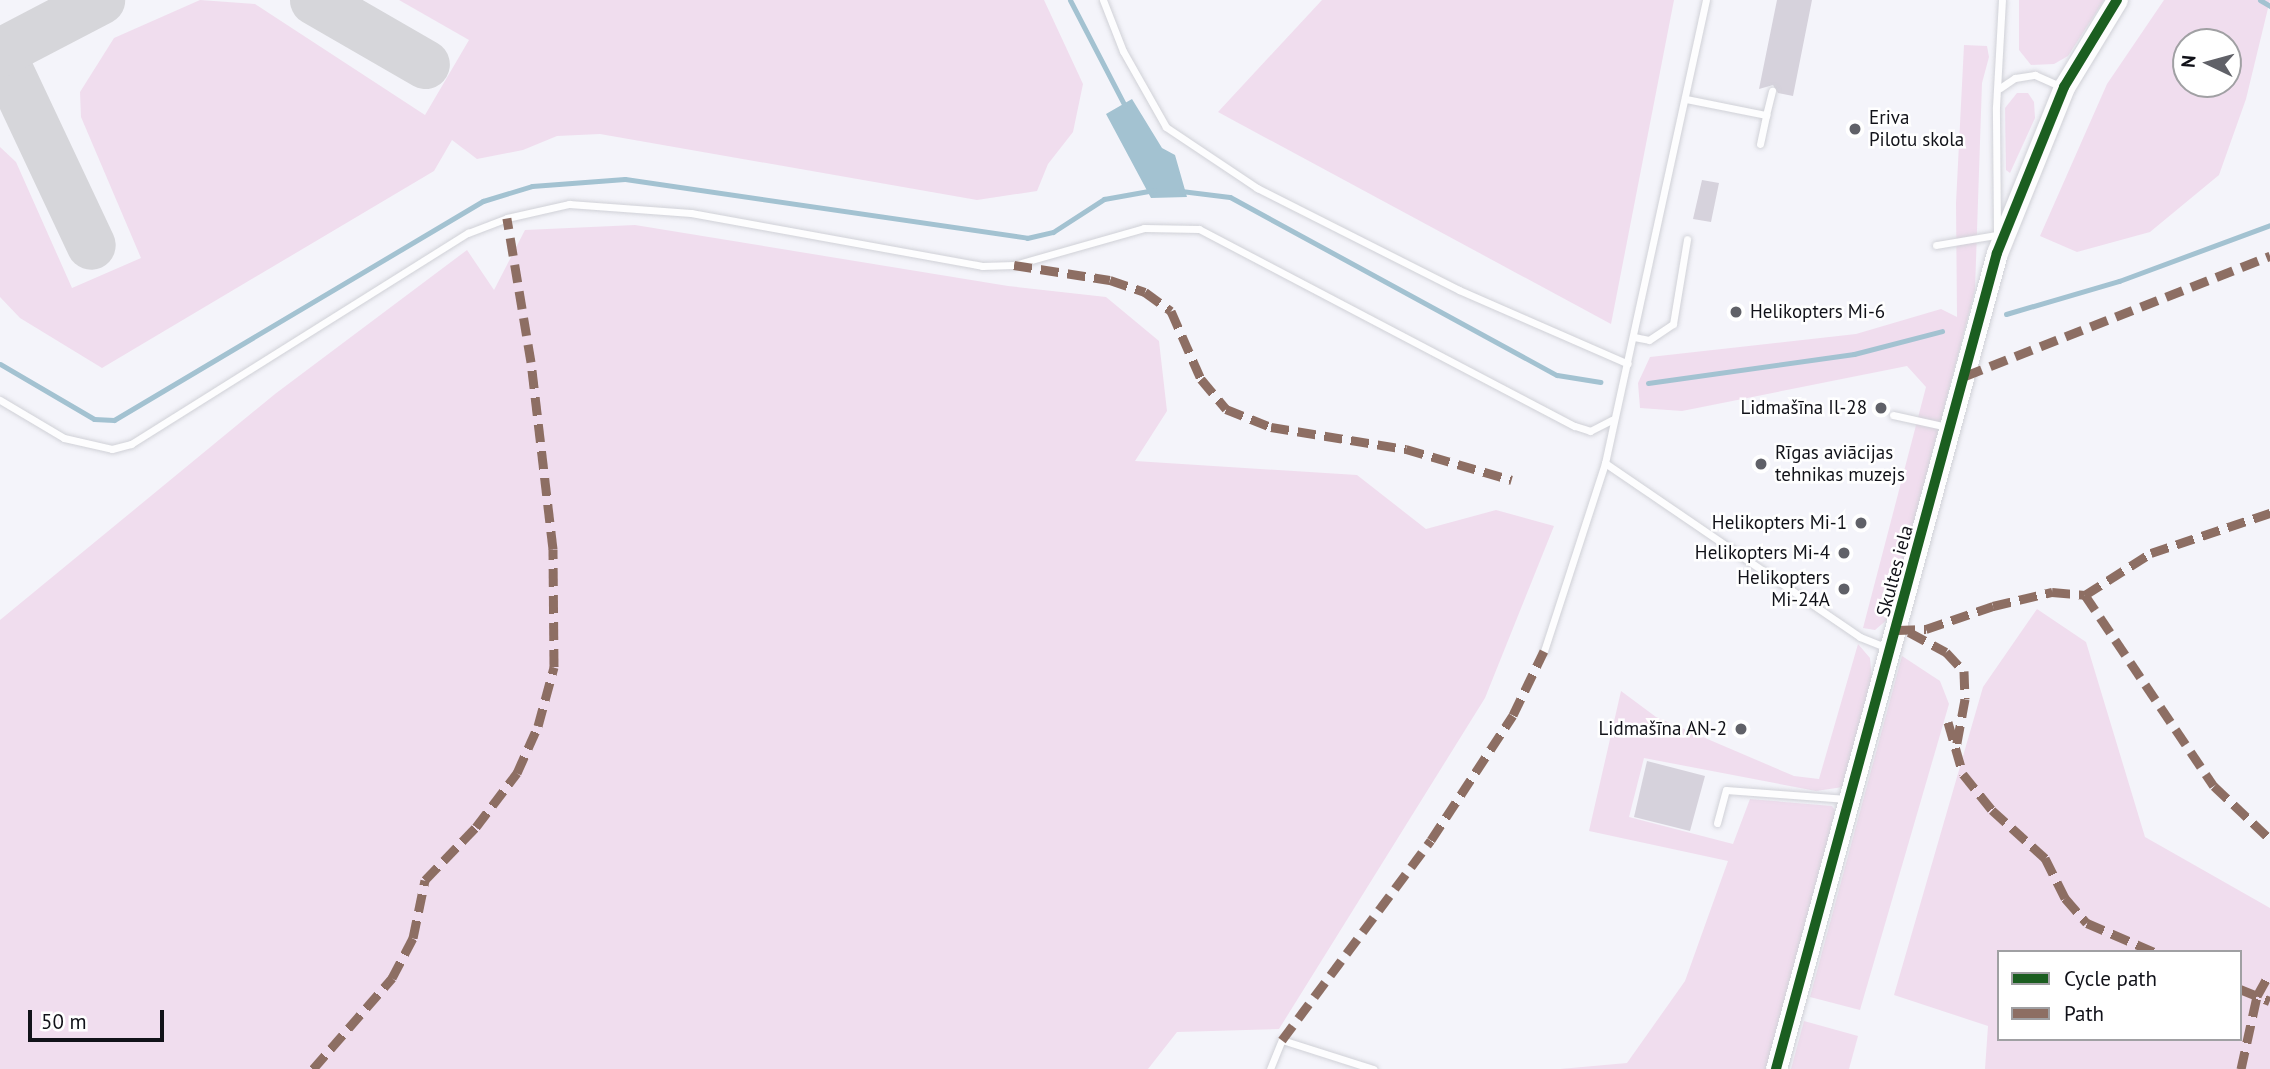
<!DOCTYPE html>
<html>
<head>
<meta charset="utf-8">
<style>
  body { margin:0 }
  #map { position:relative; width:2270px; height:1069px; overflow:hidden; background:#f4f4fa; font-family:"PT Sans",sans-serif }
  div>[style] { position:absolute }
  .green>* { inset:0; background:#f0ddee }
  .water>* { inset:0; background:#a3c2d1 }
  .stream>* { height:5px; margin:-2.5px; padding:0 2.5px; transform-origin:2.5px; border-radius:2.5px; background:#a3c2d1 }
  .taxiway>* { height:49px; margin:-24.5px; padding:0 24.5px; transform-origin:24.5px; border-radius:24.5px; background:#d6d6da }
  .building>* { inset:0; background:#d6d2dc }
  .roads { filter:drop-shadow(0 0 2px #d0d1d7) drop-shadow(0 0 2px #d0d1d7) }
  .lane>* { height:7px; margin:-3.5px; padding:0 3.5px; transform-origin:3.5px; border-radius:3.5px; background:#fdfdfe }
  .secondary>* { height:21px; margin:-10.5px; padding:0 10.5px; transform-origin:10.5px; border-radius:10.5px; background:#fdfdfe }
  .quiet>* { height:9px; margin-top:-4.5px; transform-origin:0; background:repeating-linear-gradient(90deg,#8d6e63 0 18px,transparent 0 27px) }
  .cycleway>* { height:10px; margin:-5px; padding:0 5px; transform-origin:5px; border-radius:5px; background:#1b5e20 }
  .dots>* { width:19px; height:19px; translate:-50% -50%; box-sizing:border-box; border:4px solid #fff; border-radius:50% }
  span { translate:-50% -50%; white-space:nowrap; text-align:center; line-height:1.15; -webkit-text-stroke:5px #fff; paint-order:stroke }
  .poi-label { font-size:19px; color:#111219 }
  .left { translate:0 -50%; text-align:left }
  .right { translate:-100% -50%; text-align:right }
  .street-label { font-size:19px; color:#111219 }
  .legend { position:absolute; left:1997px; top:950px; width:245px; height:91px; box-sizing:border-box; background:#fff; border:2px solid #a0a0a3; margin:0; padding:9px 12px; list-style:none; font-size:21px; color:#111219 }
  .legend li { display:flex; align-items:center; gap:14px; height:35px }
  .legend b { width:35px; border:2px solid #a0a0a3 }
  .north { position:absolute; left:2172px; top:28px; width:70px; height:70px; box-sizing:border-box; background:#fff; border:2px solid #a0a0a3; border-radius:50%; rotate:275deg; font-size:19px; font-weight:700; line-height:28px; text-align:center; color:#111219 }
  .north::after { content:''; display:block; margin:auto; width:24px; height:32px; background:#606168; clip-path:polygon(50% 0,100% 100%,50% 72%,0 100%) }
  .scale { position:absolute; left:28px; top:1010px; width:136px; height:32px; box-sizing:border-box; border:4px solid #111219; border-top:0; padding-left:9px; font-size:21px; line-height:24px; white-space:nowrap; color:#111219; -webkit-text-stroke:5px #fff; paint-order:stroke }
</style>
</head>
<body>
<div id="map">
  <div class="green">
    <i style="clip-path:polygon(200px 0,255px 4px,425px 115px,469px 40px,399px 0,1044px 0,1083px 84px,1073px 132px,1048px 164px,1037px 191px,977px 200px,600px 134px,557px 136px,523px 150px,477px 159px,452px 140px,434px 171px,102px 368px,20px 318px,0 297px,0 147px,16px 162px,72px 288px,141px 258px,81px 117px,80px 92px,114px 38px)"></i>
    <i style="clip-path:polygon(1322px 0,1674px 0,1611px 324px,1218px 112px)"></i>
    <i style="clip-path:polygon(2019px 0,2104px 0,2068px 56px,2054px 64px,2031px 65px,2019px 50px)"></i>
    <i style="clip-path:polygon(evenodd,2164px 0,2270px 0,2246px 99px,2219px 175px,2150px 232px,2077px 252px,2040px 236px,2107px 84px,2164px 0,2186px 42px,2228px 42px,2228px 84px,2186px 84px,2186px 42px)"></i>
    <i style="clip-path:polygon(1964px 45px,1987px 46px,1989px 57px,1982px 83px,1975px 290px,1889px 618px,1875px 630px,1863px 628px,1926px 387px,1907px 366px,1682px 411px,1640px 408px,1638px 383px,1650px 357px,1856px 334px,1941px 309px,1957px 317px,1956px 203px)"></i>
    <i style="clip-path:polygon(2017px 93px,2028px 93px,2034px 102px,2035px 118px,2010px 173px,2006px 170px,2005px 108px)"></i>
    <i style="clip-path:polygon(635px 225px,1008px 286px,1106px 297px,1159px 341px,1167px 411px,1135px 461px,1357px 475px,1426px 529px,1496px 510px,1554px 526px,1485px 698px,1279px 1029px,1177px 1032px,1148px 1069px,0 1069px,0 620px,275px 394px,467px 250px,494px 290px,525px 230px)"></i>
    <i style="clip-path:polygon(evenodd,2037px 609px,2086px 642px,2145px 837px,2270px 908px,2270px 1069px,1985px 1069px,1988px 1026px,1894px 995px,1983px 687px,2037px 609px,1999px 952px,2240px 952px,2240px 1039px,1999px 1039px,1999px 952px)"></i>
    <i style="clip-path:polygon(1858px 644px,1870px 658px,1872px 680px,1843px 787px,1816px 791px,1644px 758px,1629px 817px,1733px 844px,1750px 799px,1832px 806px,1836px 812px,1767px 1069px,1560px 1069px,1627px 1063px,1685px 981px,1728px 861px,1589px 831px,1621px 691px,1656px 717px,1794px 776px,1819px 779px)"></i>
    <i style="clip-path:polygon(1902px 656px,1940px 681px,1949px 704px,1860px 1010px,1810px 997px)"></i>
    <i style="clip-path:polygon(1804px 1021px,1858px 1036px,1849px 1069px,1791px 1069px)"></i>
  </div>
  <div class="water">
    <i style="clip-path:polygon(1132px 99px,1162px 148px,1175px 155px,1187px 197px,1151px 198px,1106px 114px)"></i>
  </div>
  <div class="stream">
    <i style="left:1070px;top:0;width:119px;rotate:62.6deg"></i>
    <i style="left:2260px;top:0;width:12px;rotate:31deg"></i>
    <i style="left:1181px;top:191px;width:49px;rotate:7deg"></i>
    <i style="left:1230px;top:197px;width:372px;rotate:28.6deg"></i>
    <i style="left:1557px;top:375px;width:44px;rotate:9.2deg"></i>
    <i style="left:2006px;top:314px;width:118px;rotate:-16.3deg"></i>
    <i style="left:2119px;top:281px;width:161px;rotate:-20.3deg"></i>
    <i style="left:0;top:364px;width:109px;rotate:30.3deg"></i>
    <i style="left:94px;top:419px;width:20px;rotate:3deg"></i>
    <i style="left:114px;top:420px;width:429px;rotate:-30.7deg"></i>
    <i style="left:483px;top:201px;width:51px;rotate:-17deg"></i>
    <i style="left:532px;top:186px;width:93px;rotate:-4.3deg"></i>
    <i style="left:625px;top:179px;width:406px;rotate:8.3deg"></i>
    <i style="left:1027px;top:238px;width:27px;rotate:-13deg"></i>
    <i style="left:1053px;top:232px;width:61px;rotate:-32.9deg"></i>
    <i style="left:1104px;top:199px;width:51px;rotate:-10.2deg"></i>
    <i style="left:1648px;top:383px;width:208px;rotate:-8deg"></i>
    <i style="left:1854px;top:354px;width:91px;rotate:-14.6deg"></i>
  </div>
  <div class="taxiway">
    <i style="left:314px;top:0;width:128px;rotate:30deg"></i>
    <i style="left:0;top:52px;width:213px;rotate:64.8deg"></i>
    <i style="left:0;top:52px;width:113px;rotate:-27.5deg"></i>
  </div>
  <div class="building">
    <i style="clip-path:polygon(1777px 0,1812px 0,1793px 96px,1778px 93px,1773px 85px,1759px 89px)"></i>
    <i style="clip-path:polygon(1702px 180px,1719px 183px,1711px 222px,1693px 219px)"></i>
    <i style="clip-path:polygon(1647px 761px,1705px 776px,1690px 831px,1634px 817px)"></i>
  </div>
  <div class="roads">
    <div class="lane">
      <i style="left:1103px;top:0;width:55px;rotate:68.6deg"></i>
      <i style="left:1123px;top:51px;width:87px;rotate:60.5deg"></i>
      <i style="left:1166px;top:127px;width:110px;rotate:33.8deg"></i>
      <i style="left:1257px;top:188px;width:226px;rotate:26.8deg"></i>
      <i style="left:1459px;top:290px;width:184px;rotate:23.6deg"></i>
      <i style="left:2000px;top:88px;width:18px;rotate:-34deg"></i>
      <i style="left:2015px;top:78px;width:20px;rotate:-9deg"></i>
      <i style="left:2035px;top:75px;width:27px;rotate:24deg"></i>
      <i style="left:1686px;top:99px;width:82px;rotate:11.3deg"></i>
      <i style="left:1766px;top:115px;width:25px;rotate:-76deg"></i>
      <i style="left:1760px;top:144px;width:30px;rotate:-78deg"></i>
      <i style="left:1997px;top:233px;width:126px;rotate:-90.5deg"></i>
      <i style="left:1996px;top:107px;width:107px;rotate:-86.8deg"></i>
      <i style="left:1936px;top:245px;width:61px;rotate:-9.5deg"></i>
      <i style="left:1634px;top:337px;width:15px;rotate:11deg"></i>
      <i style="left:1649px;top:340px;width:29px;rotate:-34deg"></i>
      <i style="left:1673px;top:324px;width:86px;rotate:-80.6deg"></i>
      <i style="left:0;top:400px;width:74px;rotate:30.7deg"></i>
      <i style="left:64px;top:438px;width:49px;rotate:12.9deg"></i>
      <i style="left:112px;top:449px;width:20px;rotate:-15deg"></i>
      <i style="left:131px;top:444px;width:398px;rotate:-32.1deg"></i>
      <i style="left:468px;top:233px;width:42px;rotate:-21deg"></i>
      <i style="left:507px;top:218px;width:64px;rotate:-12.7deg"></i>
      <i style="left:569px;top:204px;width:122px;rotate:4.2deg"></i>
      <i style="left:691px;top:213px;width:296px;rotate:10.3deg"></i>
      <i style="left:982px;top:266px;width:32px;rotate:-2deg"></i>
      <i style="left:1014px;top:265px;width:135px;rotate:-15.9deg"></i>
      <i style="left:1144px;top:228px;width:55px;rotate:1deg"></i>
      <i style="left:1199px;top:229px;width:424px;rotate:27.7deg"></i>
      <i style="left:1575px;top:426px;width:16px;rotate:18deg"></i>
      <i style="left:1590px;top:431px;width:25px;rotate:-27deg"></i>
      <i style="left:1893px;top:415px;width:55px;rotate:12.5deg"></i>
      <i style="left:1605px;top:463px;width:474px;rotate:-77.7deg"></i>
      <i style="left:1544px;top:651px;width:198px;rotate:-72deg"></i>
      <i style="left:1605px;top:463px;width:309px;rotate:34.3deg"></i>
      <i style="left:1860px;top:637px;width:29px;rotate:22deg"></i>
      <i style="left:1717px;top:823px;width:34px;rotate:-75deg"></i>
      <i style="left:1726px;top:790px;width:121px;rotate:4.3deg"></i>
      <i style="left:1270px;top:1069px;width:31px;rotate:-68deg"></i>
      <i style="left:1282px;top:1040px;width:96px;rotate:17.7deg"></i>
    </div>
    <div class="secondary">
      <i style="left:1776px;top:1069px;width:845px;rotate:-74.85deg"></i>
      <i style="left:1997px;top:253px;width:179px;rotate:-68deg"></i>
      <i style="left:2064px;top:87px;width:102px;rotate:-58.7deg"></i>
    </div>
  </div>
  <div class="quiet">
    <i style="left:1014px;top:265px;width:97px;rotate:8.9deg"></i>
    <i style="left:1110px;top:280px;width:37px;rotate:19deg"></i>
    <i style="left:1145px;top:292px;width:32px;rotate:36deg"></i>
    <i style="left:1171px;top:311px;width:74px;rotate:66.2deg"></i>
    <i style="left:1201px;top:379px;width:39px;rotate:50deg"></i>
    <i style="left:1226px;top:409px;width:48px;rotate:21.8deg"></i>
    <i style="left:1271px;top:427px;width:137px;rotate:9.3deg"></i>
    <i style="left:1406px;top:449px;width:110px;rotate:16.3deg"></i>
    <i style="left:1965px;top:376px;width:328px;rotate:-21.5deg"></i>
    <i style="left:2085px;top:595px;width:78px;rotate:-32.5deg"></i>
    <i style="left:2151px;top:553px;width:126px;rotate:-18.6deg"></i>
    <i style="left:1897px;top:630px;width:29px;rotate:-2deg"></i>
    <i style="left:1926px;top:629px;width:71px;rotate:-18.9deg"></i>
    <i style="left:1993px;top:606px;width:61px;rotate:-13.3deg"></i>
    <i style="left:2052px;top:592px;width:33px;rotate:5deg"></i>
    <i style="left:2085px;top:595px;width:230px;rotate:56deg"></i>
    <i style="left:2214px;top:786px;width:77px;rotate:43.4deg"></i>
    <i style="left:1909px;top:632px;width:42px;rotate:28.4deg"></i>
    <i style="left:1946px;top:652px;width:26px;rotate:47deg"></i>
    <i style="left:1964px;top:671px;width:28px;rotate:88deg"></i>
    <i style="left:1965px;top:699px;width:50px;rotate:100.4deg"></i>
    <i style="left:1948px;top:722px;width:54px;rotate:73.9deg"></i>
    <i style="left:1963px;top:774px;width:46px;rotate:51.1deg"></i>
    <i style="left:1992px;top:810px;width:72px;rotate:42.2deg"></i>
    <i style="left:2045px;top:858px;width:45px;rotate:63.4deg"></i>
    <i style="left:2065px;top:898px;width:33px;rotate:49deg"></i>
    <i style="left:2087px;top:923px;width:73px;rotate:23.4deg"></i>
    <i style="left:2240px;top:989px;width:32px;rotate:22deg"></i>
    <i style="left:1282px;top:1040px;width:249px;rotate:-53.3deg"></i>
    <i style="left:1431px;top:840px;width:149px;rotate:-56.7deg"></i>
    <i style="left:1513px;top:715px;width:71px;rotate:-64.2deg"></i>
    <i style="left:313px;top:1069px;width:121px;rotate:-49deg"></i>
    <i style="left:392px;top:978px;width:45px;rotate:-62.3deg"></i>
    <i style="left:413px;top:938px;width:59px;rotate:-78.3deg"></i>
    <i style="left:425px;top:880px;width:74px;rotate:-46.1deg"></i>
    <i style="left:476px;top:827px;width:68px;rotate:-52.8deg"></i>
    <i style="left:517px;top:773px;width:51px;rotate:-65.9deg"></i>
    <i style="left:538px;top:726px;width:61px;rotate:-74.8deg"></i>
    <i style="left:554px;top:667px;width:118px;rotate:-90.5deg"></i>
    <i style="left:553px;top:549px;width:188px;rotate:-96.7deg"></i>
    <i style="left:531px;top:362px;width:146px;rotate:-99.5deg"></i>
    <i style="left:2241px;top:1069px;width:75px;rotate:-77.6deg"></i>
    <i style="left:2257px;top:996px;width:26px;rotate:-61deg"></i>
  </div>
  <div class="cycleway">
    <i style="left:1776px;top:1069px;width:845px;rotate:-74.85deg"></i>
    <i style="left:1997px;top:253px;width:179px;rotate:-68deg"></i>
    <i style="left:2064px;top:87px;width:102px;rotate:-58.7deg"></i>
  </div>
  <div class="dots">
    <i style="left:1855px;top:129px;background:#606168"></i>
    <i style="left:1736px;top:312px;background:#606168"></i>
    <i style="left:1881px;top:408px;background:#606168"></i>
    <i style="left:1761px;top:464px;background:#606168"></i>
    <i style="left:1861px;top:523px;background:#606168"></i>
    <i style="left:1844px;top:553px;background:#606168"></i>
    <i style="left:1844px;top:589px;background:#606168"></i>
    <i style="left:1741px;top:729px;background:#606168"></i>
  </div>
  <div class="poi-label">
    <span class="left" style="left:1869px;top:129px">Eriva<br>Pilotu skola</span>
    <span class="left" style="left:1750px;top:312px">Helikopters Mi-6</span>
    <span class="right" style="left:1867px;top:408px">Lidmašīna Il-28</span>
    <span class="left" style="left:1775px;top:464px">Rīgas aviācijas<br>tehnikas muzejs</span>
    <span class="right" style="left:1847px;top:523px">Helikopters Mi-1</span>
    <span class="right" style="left:1830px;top:553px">Helikopters Mi-4</span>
    <span class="right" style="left:1830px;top:589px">Helikopters<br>Mi-24A</span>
    <span class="right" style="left:1727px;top:729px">Lidmašīna AN-2</span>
  </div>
  <div class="street-label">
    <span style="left:1895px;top:571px;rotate:-75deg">Skultes iela</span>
  </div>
  <ul class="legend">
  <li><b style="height:9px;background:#1b5e20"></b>Cycle path</li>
  <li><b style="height:9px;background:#8d6e63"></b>Path</li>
  </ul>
  <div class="north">N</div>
  <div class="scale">50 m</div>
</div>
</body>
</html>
